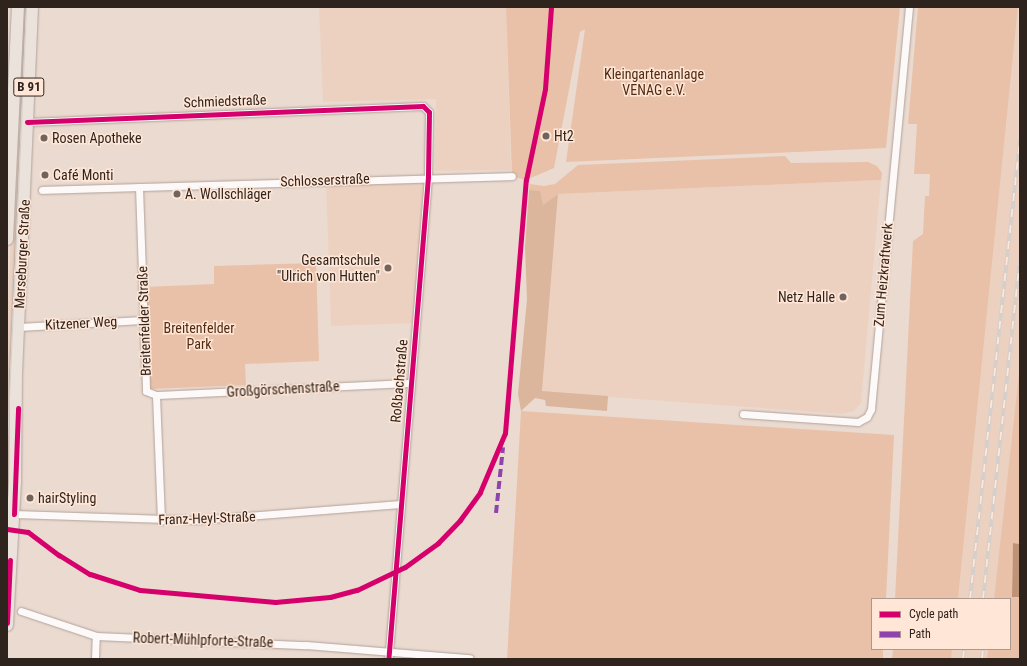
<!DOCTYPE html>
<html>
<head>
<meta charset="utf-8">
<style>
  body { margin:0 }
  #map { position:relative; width:1027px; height:666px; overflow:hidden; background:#ebdad0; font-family:"Roboto Condensed",sans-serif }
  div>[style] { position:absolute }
  .built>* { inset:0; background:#edd1c0 }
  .green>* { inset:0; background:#e9c1a9 }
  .forest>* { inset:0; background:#dcb59d }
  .water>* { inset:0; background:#be9377 }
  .roads { filter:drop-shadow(0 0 1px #b0a39b) drop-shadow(0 0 1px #b0a39b) }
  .minor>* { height:7px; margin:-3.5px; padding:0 3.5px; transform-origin:3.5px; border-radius:3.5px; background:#fcf9f8 }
  .primary>* { height:12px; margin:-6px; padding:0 6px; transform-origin:6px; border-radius:6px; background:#ece2dc }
  .tram>* { height:1px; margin:-0.5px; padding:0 0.5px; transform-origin:0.5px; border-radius:0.5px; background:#d4cfcc }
  .rail>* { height:4px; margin-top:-2px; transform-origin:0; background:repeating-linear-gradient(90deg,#ffe6d7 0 8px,#d4cfcc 0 16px); box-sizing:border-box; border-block:1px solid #d4cfcc }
  .quiet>* { height:4px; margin-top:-2px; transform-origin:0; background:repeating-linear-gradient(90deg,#8e44ad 0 8px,transparent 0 12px) }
  .cycleway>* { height:5px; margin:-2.5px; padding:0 2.5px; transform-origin:2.5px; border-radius:2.5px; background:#d6006c }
  .dots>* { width:11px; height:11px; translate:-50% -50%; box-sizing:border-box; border:2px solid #ffe6d7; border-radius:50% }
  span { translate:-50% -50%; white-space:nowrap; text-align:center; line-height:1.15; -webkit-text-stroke:3px #ffe6d7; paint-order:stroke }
  .shield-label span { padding:1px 3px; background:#ffe6d7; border:1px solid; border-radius:3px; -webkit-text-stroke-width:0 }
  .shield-label { font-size:13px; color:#2f241d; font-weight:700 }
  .park-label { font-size:14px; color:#522b10 }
  .street-label { font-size:14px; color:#2f241d }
  .poi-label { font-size:14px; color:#2f241d }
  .left { translate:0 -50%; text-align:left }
  .right { translate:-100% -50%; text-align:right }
  .frame { position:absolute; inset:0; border:8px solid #2f241d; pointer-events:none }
  .legend { position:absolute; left:871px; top:598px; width:140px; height:52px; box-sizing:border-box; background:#ffe6d7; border:1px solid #ac988d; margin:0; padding:5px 7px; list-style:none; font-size:12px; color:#2f241d }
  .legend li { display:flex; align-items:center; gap:8px; height:20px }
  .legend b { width:20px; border:1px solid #ac988d }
</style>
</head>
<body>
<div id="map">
  <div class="built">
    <i style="clip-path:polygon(21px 7px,28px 7px,23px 120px,16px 120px)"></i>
    <i style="clip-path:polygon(319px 7px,506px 7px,511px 170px,435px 171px,436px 99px,323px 102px)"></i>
    <i style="clip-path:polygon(1018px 7px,1020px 385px,996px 599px,958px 599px)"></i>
    <i style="clip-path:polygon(15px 128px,23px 128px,10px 493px,7px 500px,7px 338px)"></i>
    <i style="clip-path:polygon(428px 177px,415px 323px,331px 326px,326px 180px)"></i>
    <i style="clip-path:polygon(881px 180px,861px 403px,854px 411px,842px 414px,542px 392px,558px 194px)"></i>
    <i style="clip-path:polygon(952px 649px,990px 649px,989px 659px,951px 659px)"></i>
  </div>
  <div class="green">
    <i style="clip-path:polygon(506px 7px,900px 7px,886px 148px,566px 162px,585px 29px,580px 32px,554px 168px,526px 180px,512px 176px)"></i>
    <i style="clip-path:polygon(918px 7px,1018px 7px,958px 599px,895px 599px,913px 241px,923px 234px,925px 196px,929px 196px,930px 174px,914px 174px,917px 124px,908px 124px)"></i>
    <i style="clip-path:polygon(785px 156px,791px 163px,868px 162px,877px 166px,882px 173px,881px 180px,558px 194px,543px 205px,529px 190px,530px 184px,544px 186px,555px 184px,578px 165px)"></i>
    <i style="clip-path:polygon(316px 263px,319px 361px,245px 364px,246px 385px,149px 389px,146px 287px,214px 284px,214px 266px)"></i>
    <i style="clip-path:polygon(1020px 365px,1020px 544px,1013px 543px,1012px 596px,1020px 597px,1020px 659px,987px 659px,988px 649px,1010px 649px,1010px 599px,994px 599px)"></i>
    <i style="clip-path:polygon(521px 411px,894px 435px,886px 599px,872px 599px,872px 649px,883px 649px,883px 659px,507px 659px)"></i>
    <i style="clip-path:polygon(893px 649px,952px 649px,951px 659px,892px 659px)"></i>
  </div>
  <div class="forest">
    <i style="clip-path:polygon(529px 190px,540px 191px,543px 205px,558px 194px,542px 391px,608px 396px,607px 411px,546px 406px,545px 400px,535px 398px,521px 411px,518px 394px,527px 299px,525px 247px)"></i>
  </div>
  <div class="water">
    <i style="clip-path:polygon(1013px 543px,1020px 544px,1020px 597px,1012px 597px)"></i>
  </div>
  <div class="roads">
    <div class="minor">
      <i style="left:27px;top:122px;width:396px;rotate:-2.3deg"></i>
      <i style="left:423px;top:106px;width:8px;rotate:45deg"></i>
      <i style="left:429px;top:112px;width:65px;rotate:90.9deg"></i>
      <i style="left:428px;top:177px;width:484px;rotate:94.7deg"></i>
      <i style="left:139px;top:187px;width:204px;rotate:88deg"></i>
      <i style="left:146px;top:391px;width:11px;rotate:22deg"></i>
      <i style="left:156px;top:395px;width:126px;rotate:87.7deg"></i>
      <i style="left:42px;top:190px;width:470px;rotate:-1.7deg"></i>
      <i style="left:18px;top:327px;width:125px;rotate:-3.2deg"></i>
      <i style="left:156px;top:395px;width:254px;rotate:-2.7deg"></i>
      <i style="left:743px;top:414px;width:115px;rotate:4deg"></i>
      <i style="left:858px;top:422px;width:10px;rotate:-29deg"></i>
      <i style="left:867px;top:417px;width:9px;rotate:-63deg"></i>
      <i style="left:871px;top:409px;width:404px;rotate:-84.6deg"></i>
      <i style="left:14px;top:514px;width:182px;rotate:1.9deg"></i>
      <i style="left:196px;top:520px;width:205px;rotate:-4.5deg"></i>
      <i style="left:21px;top:611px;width:79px;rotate:18.4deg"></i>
      <i style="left:96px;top:636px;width:210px;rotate:2.5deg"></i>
      <i style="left:306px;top:645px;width:164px;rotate:4.6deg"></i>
      <i style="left:95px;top:659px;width:23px;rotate:-88deg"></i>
    </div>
    <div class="primary">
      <i style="left:7px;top:239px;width:232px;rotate:-87.3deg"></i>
      <i style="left:7px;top:625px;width:141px;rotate:-86.8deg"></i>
      <i style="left:15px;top:484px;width:110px;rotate:-89.5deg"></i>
      <i style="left:16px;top:374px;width:367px;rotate:-87.5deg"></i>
    </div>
  </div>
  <div class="tram">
    <i style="left:7px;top:444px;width:437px;rotate:-87.5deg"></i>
  </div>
  <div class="rail">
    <i style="left:970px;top:599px;width:461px;rotate:-83.8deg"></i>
    <i style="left:983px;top:599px;width:341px;rotate:-83.8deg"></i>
    <i style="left:963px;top:659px;width:10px;rotate:-84deg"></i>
    <i style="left:982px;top:659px;width:10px;rotate:-84deg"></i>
  </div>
  <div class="quiet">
    <i style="left:496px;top:513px;width:66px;rotate:-83.9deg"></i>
  </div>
  <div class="cycleway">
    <i style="left:27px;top:122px;width:396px;rotate:-2.3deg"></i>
    <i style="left:423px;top:106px;width:8px;rotate:45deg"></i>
    <i style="left:429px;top:112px;width:65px;rotate:90.9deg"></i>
    <i style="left:428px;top:177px;width:484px;rotate:94.7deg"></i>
    <i style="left:14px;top:514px;width:106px;rotate:-87.8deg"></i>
    <i style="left:7px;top:529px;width:21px;rotate:8deg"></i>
    <i style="left:28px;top:532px;width:39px;rotate:37deg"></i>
    <i style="left:59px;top:555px;width:36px;rotate:32deg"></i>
    <i style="left:90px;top:574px;width:52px;rotate:17.7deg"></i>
    <i style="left:140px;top:590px;width:136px;rotate:5.1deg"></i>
    <i style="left:275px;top:602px;width:55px;rotate:-5.2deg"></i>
    <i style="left:330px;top:597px;width:28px;rotate:-15deg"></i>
    <i style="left:357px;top:590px;width:53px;rotate:-25.6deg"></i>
    <i style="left:405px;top:567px;width:41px;rotate:-36deg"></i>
    <i style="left:438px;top:543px;width:32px;rotate:-46deg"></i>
    <i style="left:460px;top:520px;width:34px;rotate:-54deg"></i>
    <i style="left:480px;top:492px;width:64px;rotate:-67deg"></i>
    <i style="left:505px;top:433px;width:254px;rotate:-85.3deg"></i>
    <i style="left:526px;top:180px;width:93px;rotate:-78.2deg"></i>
    <i style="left:545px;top:89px;width:82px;rotate:-85.8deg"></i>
    <i style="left:7px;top:623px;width:63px;rotate:-87.3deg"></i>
  </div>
  <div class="dots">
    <i style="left:546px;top:136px;background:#71645c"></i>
    <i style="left:44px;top:138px;background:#71645c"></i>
    <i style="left:45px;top:175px;background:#71645c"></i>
    <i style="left:177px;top:194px;background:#71645c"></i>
    <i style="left:388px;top:268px;background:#71645c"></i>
    <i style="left:843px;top:297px;background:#71645c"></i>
    <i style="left:30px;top:498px;background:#71645c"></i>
  </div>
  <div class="shield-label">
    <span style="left:29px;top:87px">B 91</span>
  </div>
  <div class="park-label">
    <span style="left:654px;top:82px">Kleingartenanlage<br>VENAG e.V.</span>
    <span style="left:199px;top:336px">Breitenfelder<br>Park</span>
  </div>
  <div class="street-label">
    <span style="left:225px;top:101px;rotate:-2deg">Schmiedstraße</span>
    <span style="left:325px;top:180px;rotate:-2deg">Schlosserstraße</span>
    <span style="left:22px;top:254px;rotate:-87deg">Merseburger Straße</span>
    <span style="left:883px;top:275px;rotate:-85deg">Zum Heizkraftwerk</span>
    <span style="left:144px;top:321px;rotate:-92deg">Breitenfelder Straße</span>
    <span style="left:81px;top:323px;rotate:-3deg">Kitzener Weg</span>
    <span style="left:399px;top:381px;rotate:-85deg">Roßbachstraße</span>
    <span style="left:283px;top:389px;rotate:-3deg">Großgörschenstraße</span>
    <span style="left:207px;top:518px;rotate:-2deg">Franz-Heyl-Straße</span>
    <span style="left:203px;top:640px;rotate:2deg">Robert-Mühlpforte-Straße</span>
  </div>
  <div class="poi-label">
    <span class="left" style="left:554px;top:136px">Ht2</span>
    <span class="left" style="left:52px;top:138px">Rosen Apotheke</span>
    <span class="left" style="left:53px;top:175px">Café Monti</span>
    <span class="left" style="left:185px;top:194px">A. Wollschläger</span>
    <span class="right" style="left:380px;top:268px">Gesamtschule<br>"Ulrich von Hutten"</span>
    <span class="right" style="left:835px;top:297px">Netz Halle</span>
    <span class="left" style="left:38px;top:498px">hairStyling</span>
  </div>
  <div class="frame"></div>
  <ul class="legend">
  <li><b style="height:5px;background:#d6006c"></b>Cycle path</li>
  <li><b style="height:5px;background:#8e44ad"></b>Path</li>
  </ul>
</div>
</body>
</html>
